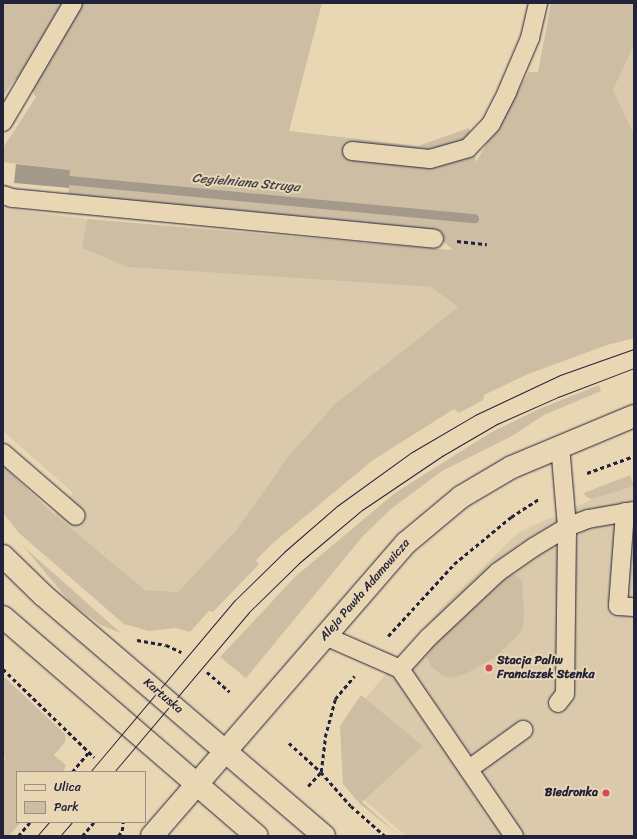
<!DOCTYPE html>
<html>
<head>
<meta charset="utf-8">
<style>
  body { margin:0 }
  #map { position:relative; width:637px; height:839px; overflow:hidden; background:#e9d7b4; font-family:Sriracha,sans-serif }
  div>[style] { position:absolute }
  .built>* { inset:0; background:#dacaab }
  .green>* { inset:0; background:#ccbda3 }
  .water>* { inset:0; background:#a5998b }
  .stream>* { height:9px; margin:-4.5px; padding:0 4.5px; transform-origin:4.5px; border-radius:4.5px; background:#a5998b }
  .path>* { height:2.5px; margin-top:-1.25px; transform-origin:0; background:repeating-linear-gradient(90deg,#22223b 0 4px,transparent 0 7px) }
  .roads { filter:drop-shadow(0 0 1px #22223b) drop-shadow(0 0 1px #22223b) }
  .lane>* { height:18px; margin:-9px; padding:0 9px; transform-origin:9px; border-radius:9px; background:#e9d7b4 }
  .secondary>* { height:22px; margin:-11px; padding:0 11px; transform-origin:11px; border-radius:11px; background:#e9d7b4 }
  .tram>* { height:1px; margin:-0.5px; padding:0 0.5px; transform-origin:0.5px; border-radius:0.5px; background:#22223b }
  .dots>* { width:11px; height:11px; translate:-50% -50%; box-sizing:border-box; border:2px solid #e9d7b4; border-radius:50% }
  span { translate:-50% -50%; white-space:nowrap; text-align:center; line-height:1.15; -webkit-text-stroke:4px #e9d7b4; paint-order:stroke }
  .street-label { font-size:12px; color:#22223b }
  .poi-label { font-size:12px; color:#22223b; font-weight:700 }
  .left { translate:0 -50%; text-align:left }
  .right { translate:-100% -50%; text-align:right }
  .water-label { font-size:13px; color:#43404f; font-style:italic }
  .frame { position:absolute; inset:0; border:4px solid #22223b; pointer-events:none }
  .legend { position:absolute; left:16px; top:771px; width:130px; height:52px; box-sizing:border-box; background:#e9d7b4; border:1px solid #998f84; margin:0; padding:5px 7px; list-style:none; font-size:12px; color:#22223b }
  .legend li { display:flex; align-items:center; gap:8px; height:20px }
  .legend b { width:20px; border:1px solid #998f84 }
</style>
</head>
<body>
<div id="map">
  <div class="built">
    <i style="clip-path:polygon(634px 45px,634px 134px,613px 90px)"></i>
    <i style="clip-path:polygon(3px 208px,87px 219px,82px 248px,127px 267px,431px 287px,458px 307px,378px 370px,288px 457px,237px 529px,178px 592px,145px 590px,55px 515px,73px 493px,3px 431px)"></i>
    <i style="clip-path:polygon(634px 484px,634px 836px,406px 836px,349px 787px,344px 724px,439px 610px,519px 532px,615px 489px)"></i>
  </div>
  <div class="green">
    <i style="clip-path:polygon(3px 3px,64px 3px,19px 82px,15px 79px,3px 96px)"></i>
    <i style="clip-path:polygon(81px 3px,322px 3px,289px 131px,418px 146px,469px 128px,476px 162px,529px 72px,538px 72px,551px 3px,634px 3px,634px 45px,613px 90px,634px 134px,634px 338px,607px 345px,528px 374px,484px 395px,483px 400px,459px 413px,454px 409px,373px 460px,273px 543px,256px 560px,259px 564px,213px 612px,209px 611px,190px 632px,176px 628px,149px 631px,124px 624px,19px 533px,3px 513px,3px 466px,55px 515px,145px 590px,178px 592px,237px 529px,288px 457px,334px 405px,458px 307px,431px 287px,127px 267px,82px 248px,87px 219px,453px 250px,429px 229px,68px 199px,70px 170px,3px 162px,3px 148px,36px 97px,32px 91px)"></i>
    <i style="clip-path:polygon(599px 385px,601px 391px,544px 415px,512px 436px,442px 471px,391px 509px,363px 536px,246px 678px,220px 657px,296px 576px,395px 493px,490px 433px,539px 409px)"></i>
    <i style="clip-path:polygon(630px 475px,634px 486px,592px 499px,586px 497px,584px 493px)"></i>
    <i style="clip-path:polygon(23px 546px,121px 633px,101px 625px,70px 602px)"></i>
    <i style="clip-path:polygon(515px 575px,522px 581px,524px 616px,523px 627px,519px 634px,494px 658px,467px 673px,451px 678px,443px 676px,431px 666px,427px 657px,432px 647px,506px 576px)"></i>
    <i style="clip-path:polygon(3px 676px,65px 734px,65px 742px,54px 755px,66px 765px,63px 772px,17px 772px,17px 822px,21px 822px,9px 836px,3px 836px,3px 762px,5px 758px,3px 749px)"></i>
    <i style="clip-path:polygon(361px 695px,423px 746px,362px 802px,400px 836px,360px 804px,343px 784px,340px 726px)"></i>
  </div>
  <div class="water">
    <i style="clip-path:polygon(16px 164px,70px 170px,69px 188px,14px 183px)"></i>
  </div>
  <div class="stream">
    <i style="left:58px;top:179px;width:418px;rotate:5.4deg"></i>
  </div>
  <div class="path">
    <i style="left:457px;top:241px;width:30px;rotate:6deg"></i>
    <i style="left:587px;top:473px;width:50px;rotate:-19.9deg"></i>
    <i style="left:388px;top:636px;width:98px;rotate:-47.5deg"></i>
    <i style="left:454px;top:564px;width:74px;rotate:-39.5deg"></i>
    <i style="left:511px;top:517px;width:33px;rotate:-33deg"></i>
    <i style="left:137px;top:640px;width:29px;rotate:10deg"></i>
    <i style="left:166px;top:645px;width:17px;rotate:25deg"></i>
    <i style="left:3px;top:669px;width:127px;rotate:44deg"></i>
    <i style="left:207px;top:672px;width:30px;rotate:41deg"></i>
    <i style="left:289px;top:743px;width:43px;rotate:42.2deg"></i>
    <i style="left:321px;top:772px;width:45px;rotate:48.6deg"></i>
    <i style="left:351px;top:806px;width:45px;rotate:41.4deg"></i>
    <i style="left:72px;top:772px;width:25px;rotate:-50deg"></i>
    <i style="left:308px;top:786px;width:19px;rotate:-47deg"></i>
    <i style="left:321px;top:772px;width:35px;rotate:-83deg"></i>
    <i style="left:325px;top:737px;width:39px;rotate:-75deg"></i>
    <i style="left:335px;top:699px;width:30px;rotate:-50deg"></i>
    <i style="left:18px;top:836px;width:18px;rotate:-49deg"></i>
    <i style="left:82px;top:836px;width:18px;rotate:-49deg"></i>
    <i style="left:118px;top:836px;width:6px;rotate:-51deg"></i>
    <i style="left:122px;top:831px;width:9px;rotate:-84deg"></i>
  </div>
  <div class="roads">
    <div class="lane">
      <i style="left:3px;top:122px;width:138px;rotate:-59.5deg"></i>
      <i style="left:352px;top:151px;width:78px;rotate:5.9deg"></i>
      <i style="left:430px;top:159px;width:40px;rotate:-16deg"></i>
      <i style="left:468px;top:148px;width:33px;rotate:-46deg"></i>
      <i style="left:491px;top:124px;width:36px;rotate:-63deg"></i>
      <i style="left:507px;top:92px;width:59px;rotate:-66.9deg"></i>
      <i style="left:530px;top:38px;width:36px;rotate:-77deg"></i>
      <i style="left:3px;top:195px;width:9px;rotate:18deg"></i>
      <i style="left:12px;top:198px;width:424px;rotate:5.5deg"></i>
      <i style="left:3px;top:453px;width:96px;rotate:40.8deg"></i>
      <i style="left:625px;top:512px;width:94px;rotate:94.3deg"></i>
      <i style="left:618px;top:606px;width:16px;rotate:4deg"></i>
      <i style="left:325px;top:636px;width:82px;rotate:23.7deg"></i>
      <i style="left:400px;top:669px;width:202px;rotate:55.7deg"></i>
      <i style="left:400px;top:669px;width:42px;rotate:-47.9deg"></i>
      <i style="left:428px;top:638px;width:96px;rotate:-43.3deg"></i>
      <i style="left:498px;top:572px;width:44px;rotate:-34.8deg"></i>
      <i style="left:534px;top:547px;width:39px;rotate:-31deg"></i>
      <i style="left:567px;top:527px;width:22px;rotate:-21deg"></i>
      <i style="left:588px;top:519px;width:47px;rotate:-9.9deg"></i>
      <i style="left:558px;top:703px;width:11px;rotate:-52deg"></i>
      <i style="left:565px;top:694px;width:167px;rotate:-89.3deg"></i>
      <i style="left:567px;top:527px;width:81px;rotate:-94.9deg"></i>
      <i style="left:469px;top:769px;width:67px;rotate:-35.8deg"></i>
    </div>
    <div class="secondary">
      <i style="left:3px;top:556px;width:56px;rotate:44.3deg"></i>
      <i style="left:43px;top:595px;width:370px;rotate:40.6deg"></i>
      <i style="left:3px;top:617px;width:335px;rotate:40.8deg"></i>
      <i style="left:152px;top:836px;width:388px;rotate:-49.1deg"></i>
      <i style="left:406px;top:543px;width:72px;rotate:-39.9deg"></i>
      <i style="left:461px;top:497px;width:59px;rotate:-30.5deg"></i>
      <i style="left:512px;top:467px;width:132px;rotate:-22.7deg"></i>
    </div>
  </div>
  <div class="tram">
    <i style="left:90px;top:772px;width:224px;rotate:-49.9deg"></i>
    <i style="left:234px;top:601px;width:70px;rotate:-44.4deg"></i>
    <i style="left:284px;top:552px;width:70px;rotate:-41deg"></i>
    <i style="left:337px;top:506px;width:92px;rotate:-35.8deg"></i>
    <i style="left:412px;top:452px;width:73px;rotate:-30.4deg"></i>
    <i style="left:475px;top:415px;width:94px;rotate:-25.2deg"></i>
    <i style="left:560px;top:375px;width:78px;rotate:-19.4deg"></i>
    <i style="left:114px;top:772px;width:209px;rotate:-49.8deg"></i>
    <i style="left:249px;top:612px;width:70px;rotate:-44.4deg"></i>
    <i style="left:299px;top:563px;width:82px;rotate:-40.1deg"></i>
    <i style="left:362px;top:510px;width:97px;rotate:-34deg"></i>
    <i style="left:442px;top:456px;width:64px;rotate:-30.2deg"></i>
    <i style="left:497px;top:424px;width:67px;rotate:-23.9deg"></i>
    <i style="left:558px;top:397px;width:81px;rotate:-20.9deg"></i>
    <i style="left:37px;top:836px;width:18px;rotate:-49deg"></i>
    <i style="left:60px;top:836px;width:18px;rotate:-49deg"></i>
  </div>
  <div class="dots">
    <i style="left:489px;top:668px;background:#d1495b"></i>
    <i style="left:606px;top:793px;background:#d1495b"></i>
  </div>
  <div class="street-label">
    <span style="left:365px;top:590px;rotate:-49deg">Aleja Pawła Adamowicza</span>
    <span style="left:163px;top:696px;rotate:40deg">Kartuska</span>
  </div>
  <div class="poi-label">
    <span class="left" style="left:497px;top:668px">Stacja Paliw<br>Franciszek Stenka</span>
    <span class="right" style="left:598px;top:793px">Biedronka</span>
  </div>
  <div class="water-label">
    <span style="left:246px;top:183px;rotate:5deg">Cegielniana Struga</span>
  </div>
  <div class="frame"></div>
  <ul class="legend">
  <li><b style="height:5px;background:#e9d7b4"></b>Ulica</li>
  <li><b style="height:11px;background:#ccbda3"></b>Park</li>
  </ul>
</div>
</body>
</html>
